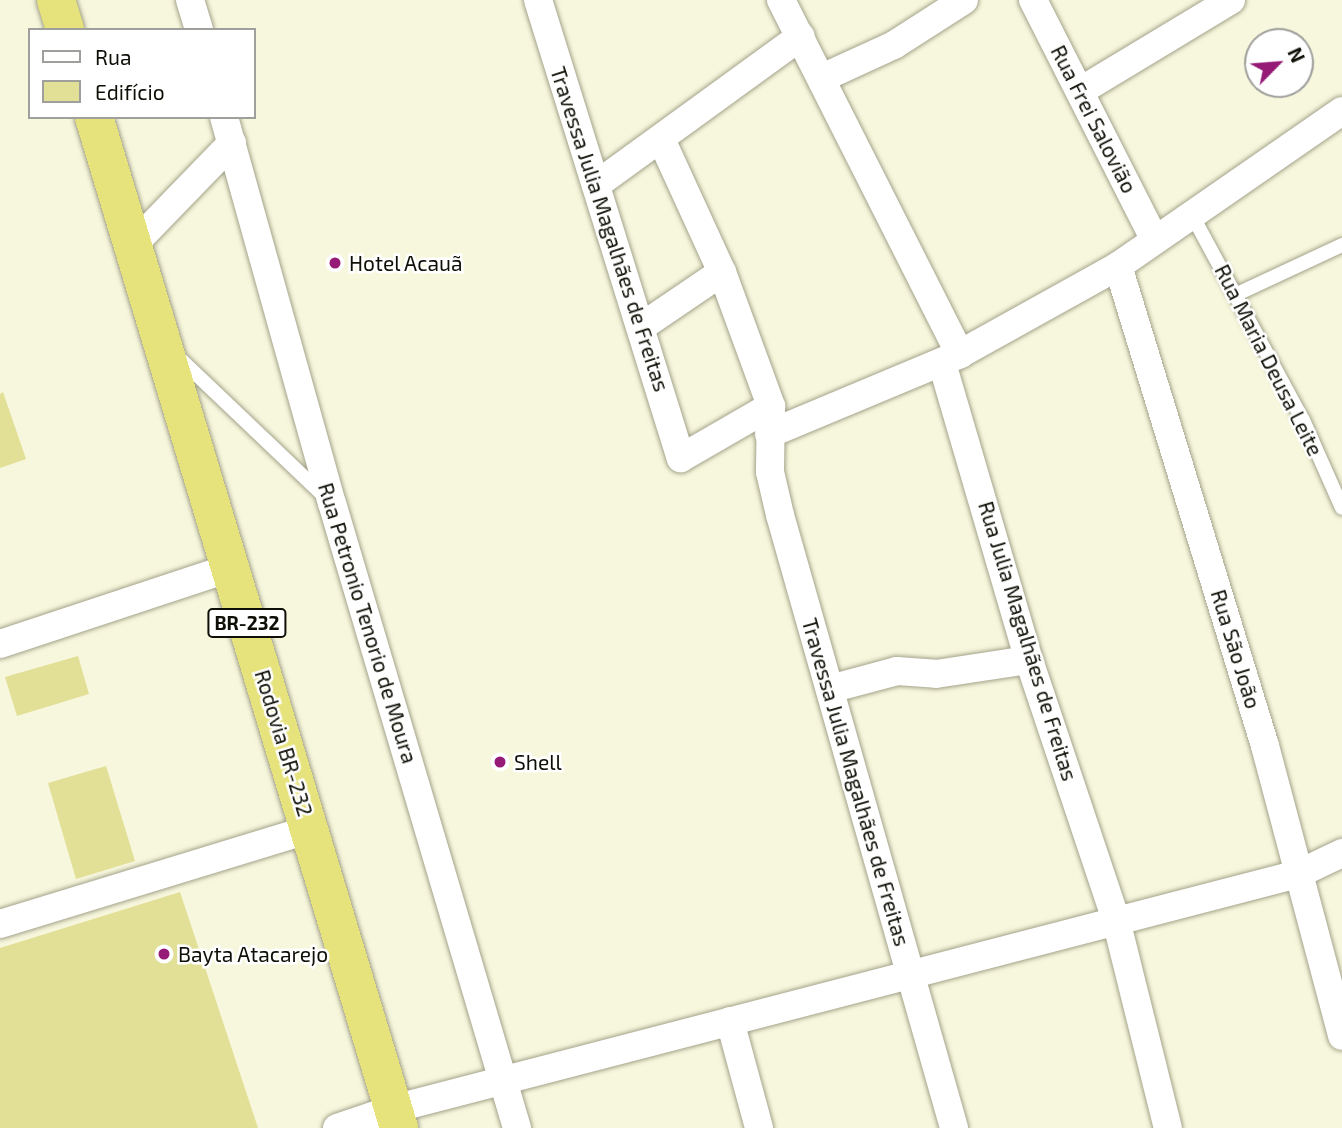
<!DOCTYPE html>
<html>
<head>
<meta charset="utf-8">
<style>
  body { margin:0 }
  #map { position:relative; width:1342px; height:1128px; overflow:hidden; background:#f7f7dd; font-family:"Exo 2",sans-serif }
  div>[style] { position:absolute }
  .building>* { inset:0; background:#e2df97 }
  .roads { filter:drop-shadow(0 0 2px #a4a38b) drop-shadow(0 0 2px #a4a38b) }
  .service>* { height:14px; margin:-7px; padding:0 7px; transform-origin:7px; border-radius:7px; background:#fff }
  .minor>* { height:28px; margin:-14px; padding:0 14px; transform-origin:14px; border-radius:14px; background:#fff }
  .trunk>* { height:38px; margin:-19px; padding:0 19px; transform-origin:19px; border-radius:19px; background:#e6e27c }
  .dots>* { width:19px; height:19px; translate:-50% -50%; box-sizing:border-box; border:4px solid #fff; border-radius:50% }
  span { translate:-50% -50%; white-space:nowrap; text-align:center; line-height:1.15; -webkit-text-stroke:5px #fff; paint-order:stroke }
  .shield-label span { padding:2px 5px; background:#fff; border:2px solid; border-radius:5px; -webkit-text-stroke-width:0 }
  .shield-label { font-size:19px; color:#0f0f07; font-weight:700 }
  .street-label { font-size:21px; color:#0f0f07 }
  .poi-label { font-size:21px; color:#0f0f07 }
  .left { translate:0 -50%; text-align:left }
  .legend { position:absolute; left:28px; top:28px; width:228px; height:91px; box-sizing:border-box; background:#fff; border:2px solid #9f9f9c; margin:0; padding:9px 12px; list-style:none; font-size:21px; color:#0f0f07 }
  .legend li { display:flex; align-items:center; gap:14px; height:35px }
  .legend b { width:35px; border:2px solid #9f9f9c }
  .north { position:absolute; left:1244px; top:28px; width:70px; height:70px; box-sizing:border-box; background:#fff; border:2px solid #9f9f9c; border-radius:50%; rotate:65deg; font-size:19px; font-weight:700; line-height:28px; text-align:center; color:#0f0f07 }
  .north::after { content:''; display:block; margin:auto; width:24px; height:32px; background:#951b77; clip-path:polygon(50% 0,100% 100%,50% 72%,0 100%) }
</style>
</head>
<body>
<div id="map">
  <div class="building">
    <i style="clip-path:polygon(3px 392px,26px 459px,0 468px,0 394px)"></i>
    <i style="clip-path:polygon(78px 656px,89px 694px,17px 716px,5px 677px)"></i>
    <i style="clip-path:polygon(106px 766px,135px 861px,76px 879px,48px 783px)"></i>
    <i style="clip-path:polygon(180px 892px,258px 1128px,0 1128px,0 948px)"></i>
  </div>
  <div class="roads">
    <div class="service">
      <i style="left:1192px;top:215px;width:233px;rotate:61.6deg"></i>
      <i style="left:1303px;top:420px;width:96px;rotate:66.1deg"></i>
      <i style="left:1237px;top:294px;width:116px;rotate:-25deg"></i>
      <i style="left:176px;top:355px;width:207px;rotate:43.6deg"></i>
    </div>
    <div class="minor">
      <i style="left:190px;top:0;width:31px;rotate:73deg"></i>
      <i style="left:538px;top:0;width:480px;rotate:72.7deg"></i>
      <i style="left:681px;top:458px;width:104px;rotate:-30deg"></i>
      <i style="left:781px;top:0;width:397px;rotate:63.2deg"></i>
      <i style="left:1033px;top:0;width:268px;rotate:63.1deg"></i>
      <i style="left:822px;top:78px;width:79px;rotate:-24.6deg"></i>
      <i style="left:894px;top:45px;width:83px;rotate:-32.7deg"></i>
      <i style="left:1082px;top:90px;width:174px;rotate:-31.1deg"></i>
      <i style="left:224px;top:117px;width:401px;rotate:74.4deg"></i>
      <i style="left:332px;top:503px;width:652px;rotate:73.51deg"></i>
      <i style="left:661px;top:139px;width:146px;rotate:65.4deg"></i>
      <i style="left:722px;top:272px;width:143px;rotate:69.9deg"></i>
      <i style="left:771px;top:406px;width:66px;rotate:90.9deg"></i>
      <i style="left:770px;top:472px;width:44px;rotate:76.9deg"></i>
      <i style="left:780px;top:515px;width:637px;rotate:74.15deg"></i>
      <i style="left:596px;top:185px;width:253px;rotate:-36deg"></i>
      <i style="left:134px;top:244px;width:141px;rotate:-45.9deg"></i>
      <i style="left:1118px;top:266px;width:502px;rotate:72.97deg"></i>
      <i style="left:1265px;top:746px;width:300px;rotate:75.1deg"></i>
      <i style="left:641px;top:327px;width:98px;rotate:-34.2deg"></i>
      <i style="left:942px;top:363px;width:309px;rotate:73.7deg"></i>
      <i style="left:1029px;top:660px;width:274px;rotate:71.5deg"></i>
      <i style="left:1116px;top:920px;width:214px;rotate:76deg"></i>
      <i style="left:769px;top:434px;width:207px;rotate:-22.7deg"></i>
      <i style="left:960px;top:354px;width:181px;rotate:-29.1deg"></i>
      <i style="left:1118px;top:266px;width:272px;rotate:-34.7deg"></i>
      <i style="left:0;top:644px;width:242px;rotate:-18.3deg"></i>
      <i style="left:830px;top:689px;width:69px;rotate:-15deg"></i>
      <i style="left:897px;top:671px;width:39px;rotate:4deg"></i>
      <i style="left:936px;top:674px;width:94px;rotate:-8.6deg"></i>
      <i style="left:0;top:924px;width:325px;rotate:-17deg"></i>
      <i style="left:730px;top:1021px;width:111px;rotate:74.8deg"></i>
      <i style="left:337px;top:1128px;width:59px;rotate:-18.7deg"></i>
      <i style="left:393px;top:1109px;width:935px;rotate:-14.56deg"></i>
      <i style="left:1298px;top:874px;width:49px;rotate:-25.5deg"></i>
    </div>
    <div class="trunk">
      <i style="left:56px;top:0;width:31px;rotate:73deg"></i>
      <i style="left:94px;top:117px;width:1056px;rotate:73.21deg"></i>
    </div>
  </div>
  <div class="dots">
    <i style="left:335px;top:263px;background:#951b77"></i>
    <i style="left:500px;top:762px;background:#951b77"></i>
    <i style="left:164px;top:954px;background:#951b77"></i>
  </div>
  <div class="shield-label">
    <span style="left:247px;top:623px">BR-232</span>
  </div>
  <div class="street-label">
    <span style="left:1094px;top:119px;rotate:63deg">Rua Frei Salovião</span>
    <span style="left:610px;top:229px;rotate:72deg">Travessa Julia Magalhães de Freitas</span>
    <span style="left:1269px;top:360px;rotate:63deg">Rua Maria Deusa Leite</span>
    <span style="left:368px;top:623px;rotate:73deg">Rua Petronio Tenorio de Moura</span>
    <span style="left:1028px;top:641px;rotate:73deg">Rua Julia Magalhães de Freitas</span>
    <span style="left:1236px;top:649px;rotate:73deg">Rua São João</span>
    <span style="left:284px;top:743px;rotate:73deg">Rodovia BR-232</span>
    <span style="left:856px;top:782px;rotate:74deg">Travessa Julia Magalhães de Freitas</span>
  </div>
  <div class="poi-label">
    <span class="left" style="left:349px;top:263px">Hotel Acauã</span>
    <span class="left" style="left:514px;top:762px">Shell</span>
    <span class="left" style="left:178px;top:954px">Bayta Atacarejo</span>
  </div>
  <ul class="legend">
  <li><b style="height:9px;background:#fff"></b>Rua</li>
  <li><b style="height:19px;background:#e2df97"></b>Edifício</li>
  </ul>
  <div class="north">N</div>
</div>
</body>
</html>
